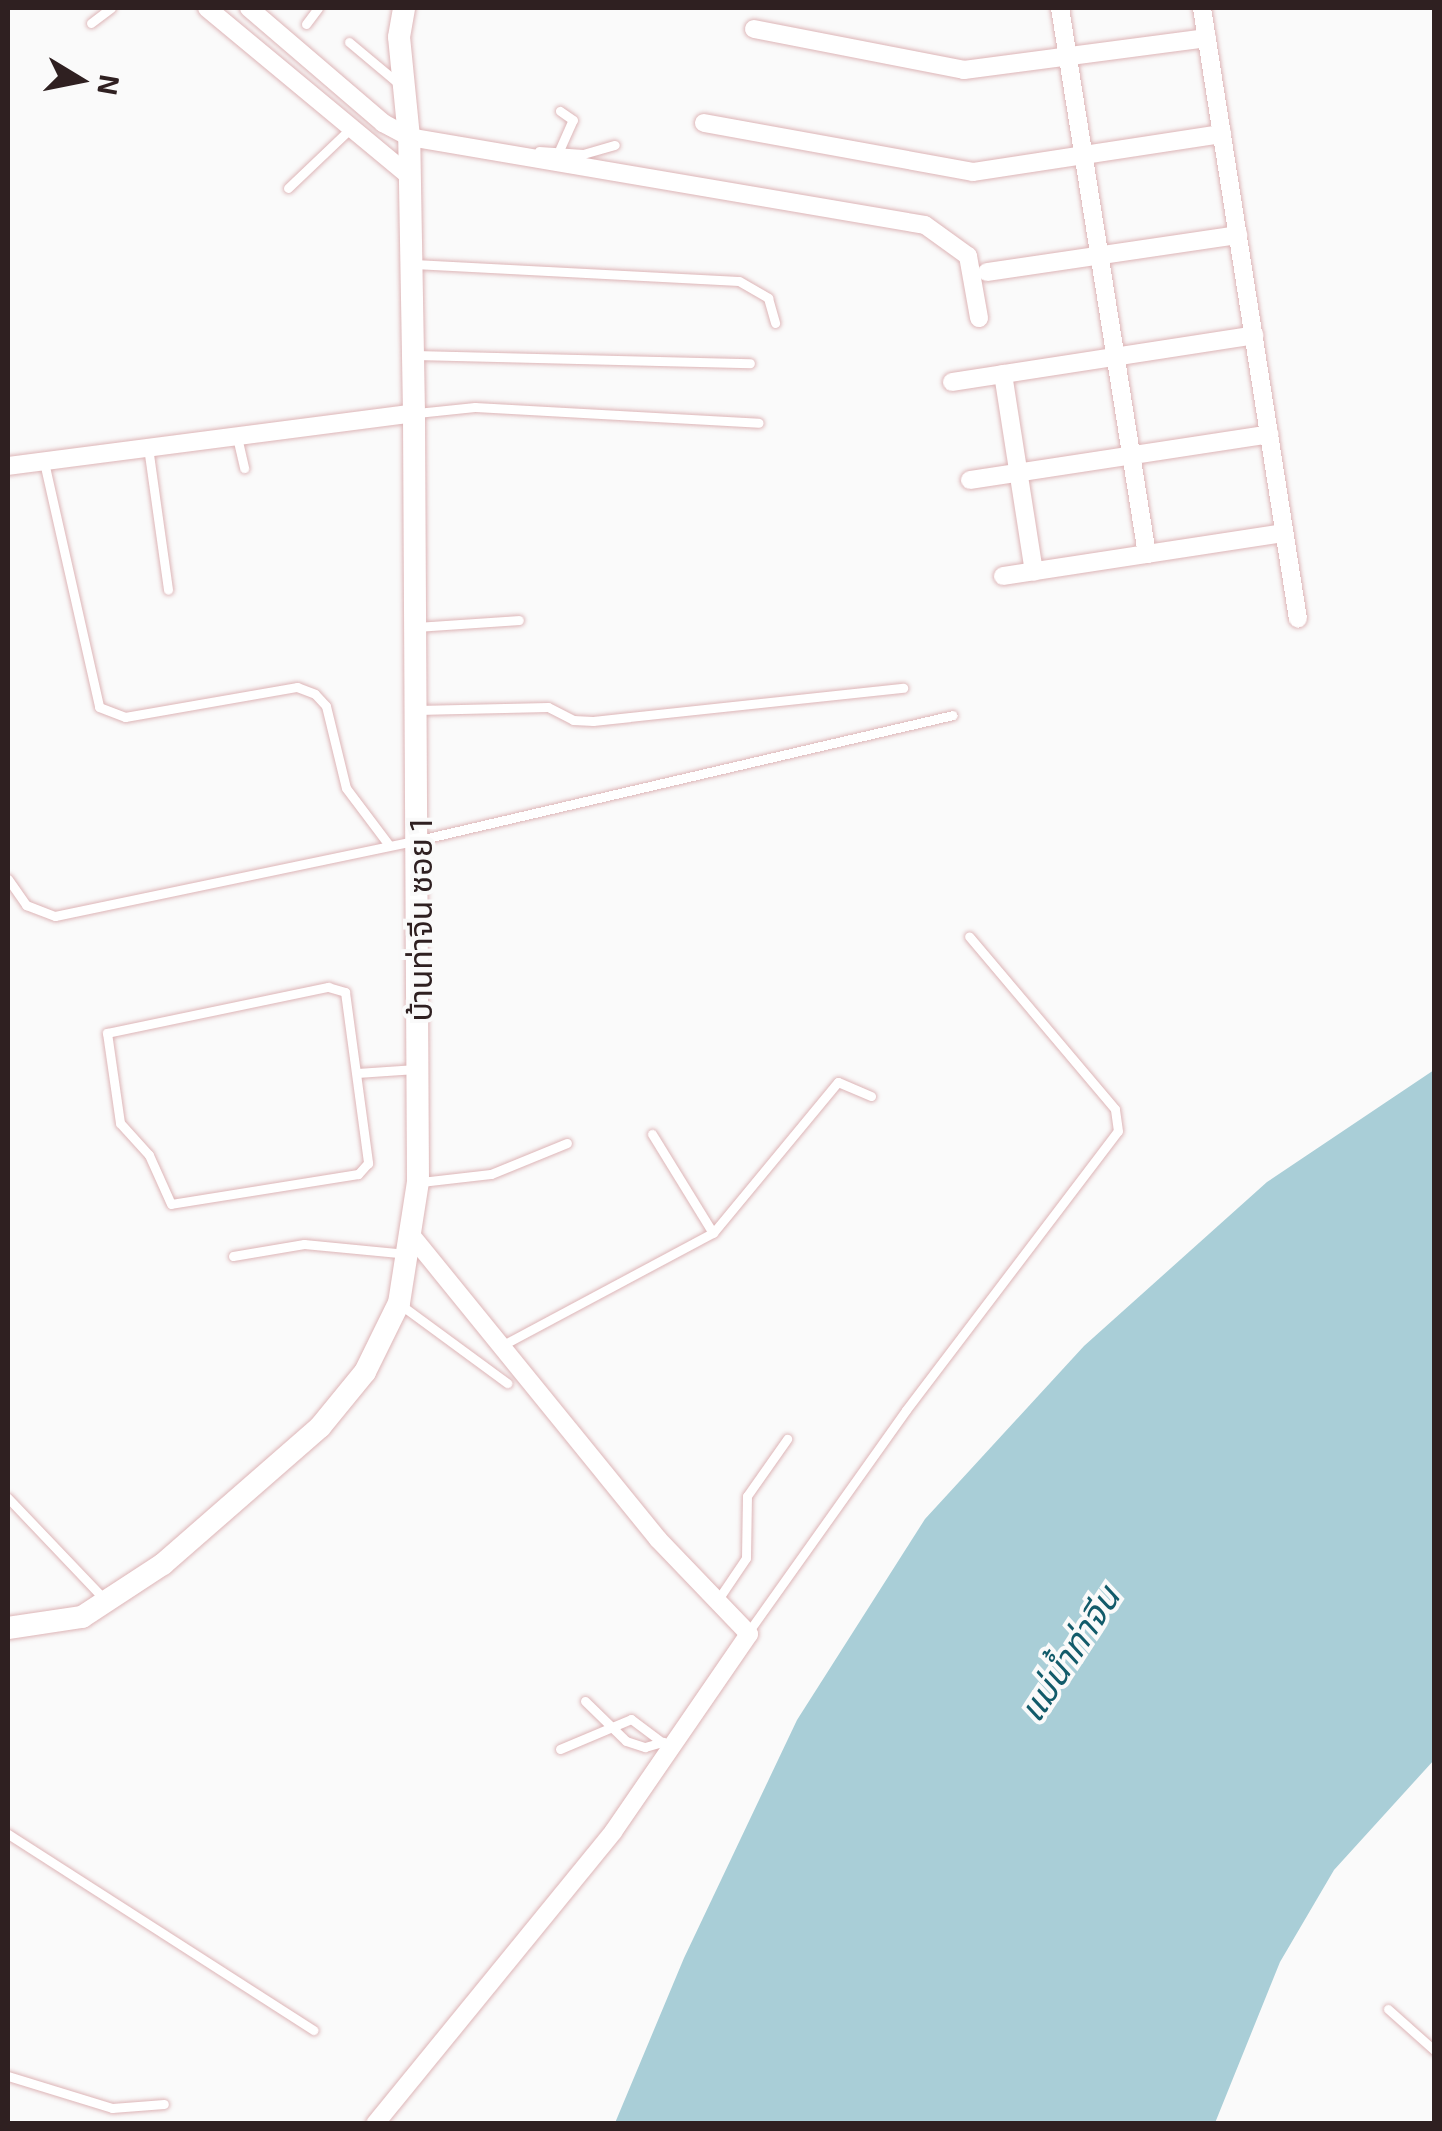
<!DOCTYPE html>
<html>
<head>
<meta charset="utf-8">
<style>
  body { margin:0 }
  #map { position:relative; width:1442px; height:2131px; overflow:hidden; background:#fafafa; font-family:"Exo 2","Noto Sans Thai",sans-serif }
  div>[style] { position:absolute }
  .water>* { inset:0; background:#a9ced7 }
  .roads { filter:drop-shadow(0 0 2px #ddb5b7) drop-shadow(0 0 2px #ddb5b7) }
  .service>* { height:9px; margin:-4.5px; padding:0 4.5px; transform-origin:4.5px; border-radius:4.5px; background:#fff }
  .minor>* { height:18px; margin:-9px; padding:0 9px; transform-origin:9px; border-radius:9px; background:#fff }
  .tertiary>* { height:22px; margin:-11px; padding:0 11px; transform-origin:11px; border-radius:11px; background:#fff }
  span { translate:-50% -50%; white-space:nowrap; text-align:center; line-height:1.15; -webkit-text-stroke:8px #fafafa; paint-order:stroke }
  .street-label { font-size:32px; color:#2f2021 }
  .water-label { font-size:35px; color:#125b6a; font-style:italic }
  .frame { position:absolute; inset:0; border:10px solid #2f2021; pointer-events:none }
  .north { position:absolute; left:30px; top:30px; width:100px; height:100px; -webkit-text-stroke:8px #fafafa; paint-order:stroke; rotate:100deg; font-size:28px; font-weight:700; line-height:40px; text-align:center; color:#2f2021 }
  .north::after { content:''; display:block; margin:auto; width:35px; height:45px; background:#2f2021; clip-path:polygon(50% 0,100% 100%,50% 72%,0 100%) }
</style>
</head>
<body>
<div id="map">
  <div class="water">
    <i style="clip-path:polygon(1434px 1070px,1434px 1760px,1334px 1870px,1280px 1962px,1215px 2123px,615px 2123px,684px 1958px,797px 1720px,925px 1519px,1084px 1346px,1267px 1182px)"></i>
  </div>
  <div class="roads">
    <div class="service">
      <i style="left:91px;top:23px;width:25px;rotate:-37deg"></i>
      <i style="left:306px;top:24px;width:20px;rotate:-53deg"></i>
      <i style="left:349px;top:42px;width:64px;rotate:39.9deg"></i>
      <i style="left:539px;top:151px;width:44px;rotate:3.9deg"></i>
      <i style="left:583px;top:154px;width:33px;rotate:-16deg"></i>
      <i style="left:558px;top:153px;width:36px;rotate:-66deg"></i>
      <i style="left:573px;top:120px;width:16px;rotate:-145deg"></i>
      <i style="left:288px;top:188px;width:88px;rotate:-43.6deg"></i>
      <i style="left:414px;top:264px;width:325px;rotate:3deg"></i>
      <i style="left:739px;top:281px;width:34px;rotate:30deg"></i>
      <i style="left:768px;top:298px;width:26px;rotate:74deg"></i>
      <i style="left:415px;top:355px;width:335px;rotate:1.4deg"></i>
      <i style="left:417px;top:413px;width:58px;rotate:-5.9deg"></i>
      <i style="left:475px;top:407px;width:284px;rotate:3.2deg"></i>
      <i style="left:237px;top:437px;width:32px;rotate:77deg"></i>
      <i style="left:148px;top:447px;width:144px;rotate:82deg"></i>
      <i style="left:44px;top:462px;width:251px;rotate:77.3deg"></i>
      <i style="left:99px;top:707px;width:28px;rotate:21deg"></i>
      <i style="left:125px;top:717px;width:175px;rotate:-9.9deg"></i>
      <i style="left:297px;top:687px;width:19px;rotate:21deg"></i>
      <i style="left:315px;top:694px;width:16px;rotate:47deg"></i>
      <i style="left:326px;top:706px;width:84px;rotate:76.3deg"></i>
      <i style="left:346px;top:788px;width:71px;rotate:53deg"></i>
      <i style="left:417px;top:627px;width:102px;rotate:-3.9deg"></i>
      <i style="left:417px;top:710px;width:131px;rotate:-1.3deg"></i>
      <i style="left:548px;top:707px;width:28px;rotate:27deg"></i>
      <i style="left:573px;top:720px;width:20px;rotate:3deg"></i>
      <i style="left:593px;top:721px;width:312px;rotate:-6.1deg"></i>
      <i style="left:8px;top:879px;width:32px;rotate:55deg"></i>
      <i style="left:26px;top:905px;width:31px;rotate:21deg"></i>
      <i style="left:55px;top:916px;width:372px;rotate:-11.8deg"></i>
      <i style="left:419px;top:840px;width:548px;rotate:-13.17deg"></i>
      <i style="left:328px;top:987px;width:18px;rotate:16deg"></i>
      <i style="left:345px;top:992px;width:173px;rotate:82.3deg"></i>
      <i style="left:368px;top:1163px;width:15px;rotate:132deg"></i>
      <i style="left:358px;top:1174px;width:189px;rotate:170.9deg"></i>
      <i style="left:171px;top:1204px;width:54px;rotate:-114.2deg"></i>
      <i style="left:149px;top:1155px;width:43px;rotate:-132.2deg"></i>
      <i style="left:120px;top:1123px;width:91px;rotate:-98.2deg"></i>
      <i style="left:107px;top:1033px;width:226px;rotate:-11.8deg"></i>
      <i style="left:357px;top:1073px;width:59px;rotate:-3.9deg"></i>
      <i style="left:652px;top:1134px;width:116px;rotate:58.4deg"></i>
      <i style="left:421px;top:1182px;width:70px;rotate:-6.5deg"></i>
      <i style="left:491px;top:1174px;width:82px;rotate:-22.2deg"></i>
      <i style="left:233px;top:1256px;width:72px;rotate:-9.6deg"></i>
      <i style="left:304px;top:1244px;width:103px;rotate:5.5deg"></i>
      <i style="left:401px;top:1305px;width:132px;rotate:36.3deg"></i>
      <i style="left:501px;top:1346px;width:240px;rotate:-28.1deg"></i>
      <i style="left:713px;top:1233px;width:196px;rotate:-50.4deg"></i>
      <i style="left:838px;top:1082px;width:36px;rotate:23deg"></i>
      <i style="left:8px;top:1498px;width:142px;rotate:46.4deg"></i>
      <i style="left:719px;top:1598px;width:48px;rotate:-56deg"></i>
      <i style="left:746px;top:1558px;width:62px;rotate:-89.1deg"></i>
      <i style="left:747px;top:1496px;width:70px;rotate:-54.9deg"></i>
      <i style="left:749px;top:1631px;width:271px;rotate:-54.6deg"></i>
      <i style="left:906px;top:1410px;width:350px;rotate:-52.8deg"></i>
      <i style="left:1118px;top:1131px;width:22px;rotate:-98deg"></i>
      <i style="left:1115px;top:1109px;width:226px;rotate:-130.2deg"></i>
      <i style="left:585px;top:1701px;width:57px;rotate:44.3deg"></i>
      <i style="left:626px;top:1741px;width:20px;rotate:18deg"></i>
      <i style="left:645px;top:1747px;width:19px;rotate:-16deg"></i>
      <i style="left:560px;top:1749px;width:77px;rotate:-22.9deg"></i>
      <i style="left:631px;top:1719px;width:50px;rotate:36.9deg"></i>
      <i style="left:8px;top:1834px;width:363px;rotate:32.7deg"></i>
      <i style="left:1388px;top:2009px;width:62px;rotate:41.7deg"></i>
      <i style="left:8px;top:2076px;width:109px;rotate:17.1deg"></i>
      <i style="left:112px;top:2108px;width:52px;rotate:-4.4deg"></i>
    </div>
    <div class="minor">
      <i style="left:207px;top:8px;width:263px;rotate:39.7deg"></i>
      <i style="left:249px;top:8px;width:177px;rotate:40.6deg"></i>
      <i style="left:383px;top:123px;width:30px;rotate:28deg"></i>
      <i style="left:409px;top:137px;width:523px;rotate:9.68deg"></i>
      <i style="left:925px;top:225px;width:53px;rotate:35.8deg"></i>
      <i style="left:968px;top:256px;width:63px;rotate:79.9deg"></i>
      <i style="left:1060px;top:8px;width:553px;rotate:80.95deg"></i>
      <i style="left:1202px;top:8px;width:618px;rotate:81.07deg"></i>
      <i style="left:754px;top:29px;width:214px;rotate:11deg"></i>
      <i style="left:964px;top:70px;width:245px;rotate:-7.5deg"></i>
      <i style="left:704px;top:123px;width:273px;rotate:10.3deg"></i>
      <i style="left:973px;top:172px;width:252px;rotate:-8.7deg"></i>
      <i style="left:987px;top:272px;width:254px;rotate:-8.4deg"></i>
      <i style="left:1003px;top:374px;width:200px;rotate:81.1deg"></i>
      <i style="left:952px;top:382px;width:306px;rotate:-8.8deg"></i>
      <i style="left:8px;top:466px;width:409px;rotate:-7.4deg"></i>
      <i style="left:970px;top:480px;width:303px;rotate:-8.7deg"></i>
      <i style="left:1003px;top:576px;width:284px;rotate:-8.7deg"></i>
      <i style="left:375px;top:2124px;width:377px;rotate:-50.8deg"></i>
      <i style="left:613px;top:1832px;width:240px;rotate:-55.5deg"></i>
      <i style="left:749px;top:1634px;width:132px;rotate:-133.8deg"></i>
      <i style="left:658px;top:1539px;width:388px;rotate:-129.1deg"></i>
    </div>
    <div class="tertiary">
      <i style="left:8px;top:1628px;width:75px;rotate:-8.5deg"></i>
      <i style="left:82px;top:1617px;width:97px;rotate:-33.2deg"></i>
      <i style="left:163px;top:1564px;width:208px;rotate:-41.1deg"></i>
      <i style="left:320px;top:1427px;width:71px;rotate:-50.7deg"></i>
      <i style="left:365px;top:1372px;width:77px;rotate:-63.8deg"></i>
      <i style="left:399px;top:1303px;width:122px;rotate:-81.1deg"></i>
      <i style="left:418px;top:1182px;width:769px;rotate:-90.3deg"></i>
      <i style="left:414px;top:413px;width:276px;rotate:-91deg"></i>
      <i style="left:409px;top:137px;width:100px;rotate:-95.7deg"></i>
      <i style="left:399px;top:37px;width:29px;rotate:-80deg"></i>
    </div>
  </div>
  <div class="street-label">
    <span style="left:419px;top:920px;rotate:-90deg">บ้านท่าจีน ซอย 1</span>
  </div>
  <div class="water-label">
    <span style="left:1068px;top:1653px;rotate:-57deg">แม่น้ำท่าจีน</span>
  </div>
  <div class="frame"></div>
  <div class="north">N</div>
</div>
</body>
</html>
